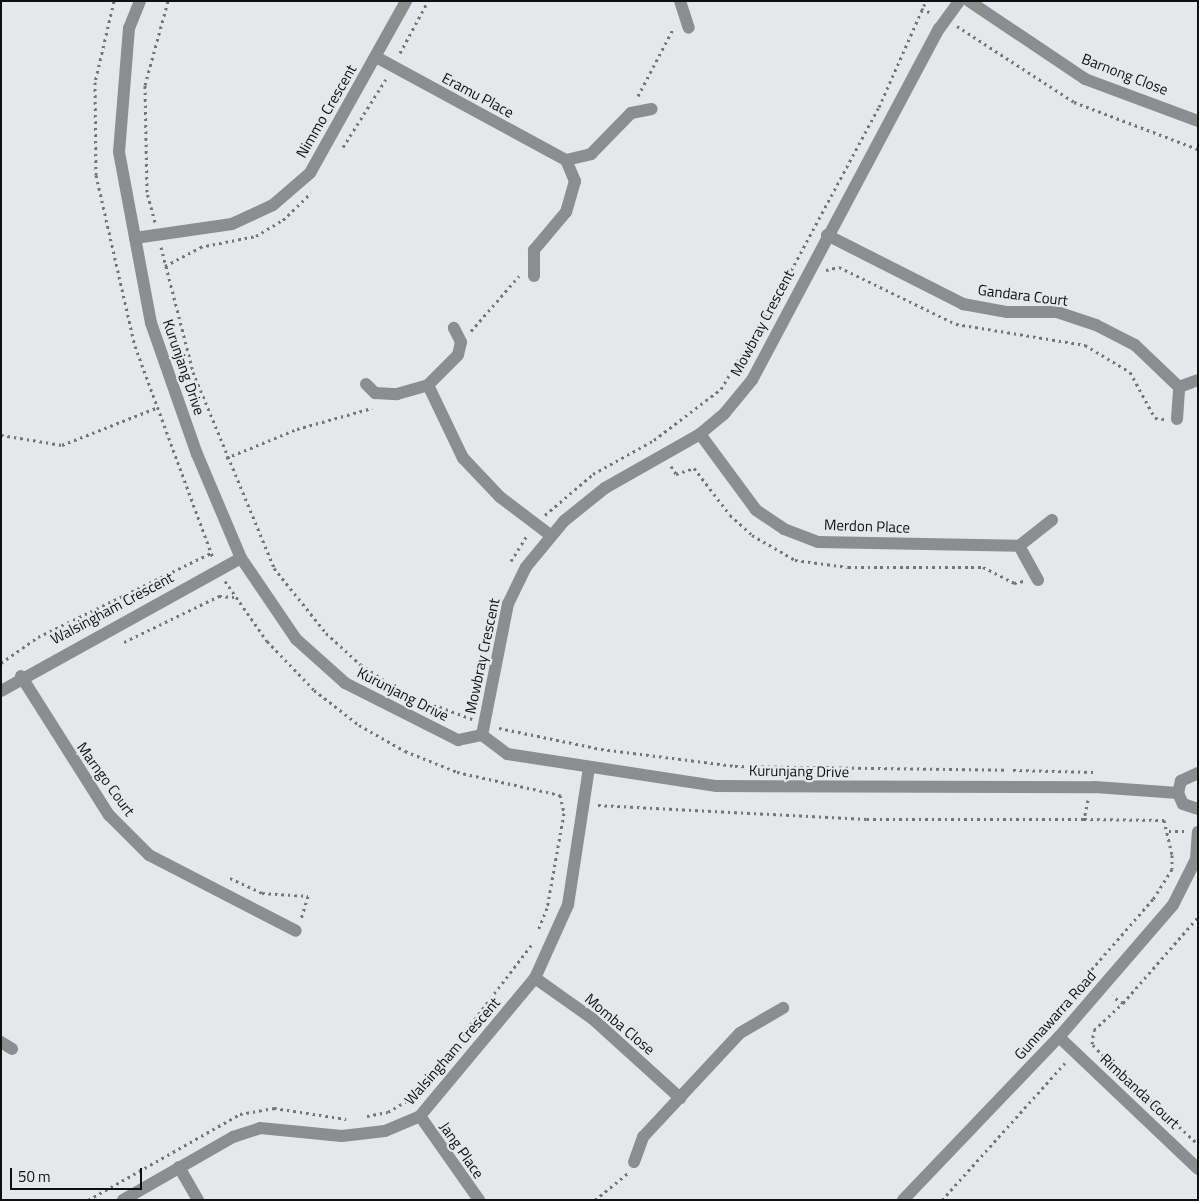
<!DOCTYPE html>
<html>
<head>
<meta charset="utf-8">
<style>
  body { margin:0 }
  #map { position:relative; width:1199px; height:1201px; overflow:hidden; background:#e5e8eb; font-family:"Titillium Web",sans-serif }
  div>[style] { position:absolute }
  .path>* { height:3px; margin-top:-1.5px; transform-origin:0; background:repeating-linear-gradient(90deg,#737576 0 2.5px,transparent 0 6.5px) }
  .minor>* { height:12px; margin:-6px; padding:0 6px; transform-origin:6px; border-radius:6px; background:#8c8d8e }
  span { translate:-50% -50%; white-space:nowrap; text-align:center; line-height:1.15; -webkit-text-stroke:4.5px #e5e8eb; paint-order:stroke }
  .street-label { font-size:15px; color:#0e0f0f }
  .frame { position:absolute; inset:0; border:2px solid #0e0f0f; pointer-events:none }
  .scale { position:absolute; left:10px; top:1168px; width:132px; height:22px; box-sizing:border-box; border:2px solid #0e0f0f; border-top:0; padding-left:6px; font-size:15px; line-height:18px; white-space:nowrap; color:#0e0f0f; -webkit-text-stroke:4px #e5e8eb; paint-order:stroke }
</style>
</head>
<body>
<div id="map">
  <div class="path">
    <i style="left:114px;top:1px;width:83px;rotate:103.2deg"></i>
    <i style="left:95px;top:82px;width:93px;rotate:89.4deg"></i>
    <i style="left:96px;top:175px;width:175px;rotate:77.2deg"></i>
    <i style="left:135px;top:346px;width:226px;rotate:69.8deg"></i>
    <i style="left:921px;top:9px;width:12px;rotate:20deg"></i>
    <i style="left:957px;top:26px;width:140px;rotate:33deg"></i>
    <i style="left:1074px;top:102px;width:133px;rotate:20.8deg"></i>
    <i style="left:400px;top:53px;width:59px;rotate:-61.7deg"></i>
    <i style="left:638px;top:96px;width:76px;rotate:-62.4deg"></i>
    <i style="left:343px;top:147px;width:80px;rotate:-57.7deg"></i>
    <i style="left:155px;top:222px;width:31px;rotate:-105deg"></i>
    <i style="left:147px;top:192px;width:107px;rotate:-91.1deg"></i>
    <i style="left:145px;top:85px;width:87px;rotate:-74.7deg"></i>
    <i style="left:161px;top:247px;width:129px;rotate:75.6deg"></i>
    <i style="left:193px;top:372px;width:212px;rotate:67.5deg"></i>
    <i style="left:274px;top:568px;width:83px;rotate:51.3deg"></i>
    <i style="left:326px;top:633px;width:46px;rotate:42.4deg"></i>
    <i style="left:360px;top:664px;width:52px;rotate:34deg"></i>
    <i style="left:403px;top:693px;width:74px;rotate:20.6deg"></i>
    <i style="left:165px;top:266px;width:40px;rotate:-28deg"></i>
    <i style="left:200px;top:247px;width:57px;rotate:-11.1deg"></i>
    <i style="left:256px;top:236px;width:31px;rotate:-31deg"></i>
    <i style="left:283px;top:220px;width:39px;rotate:-44deg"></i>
    <i style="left:826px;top:270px;width:13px;rotate:-13deg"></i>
    <i style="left:839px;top:267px;width:130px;rotate:26deg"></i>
    <i style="left:956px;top:324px;width:131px;rotate:9.2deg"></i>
    <i style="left:1085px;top:345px;width:52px;rotate:31deg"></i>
    <i style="left:1130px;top:372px;width:52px;rotate:61.5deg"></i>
    <i style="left:1155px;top:418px;width:9px;rotate:6deg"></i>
    <i style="left:471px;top:331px;width:73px;rotate:-48.9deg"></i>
    <i style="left:1px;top:435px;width:62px;rotate:9.3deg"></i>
    <i style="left:62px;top:445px;width:101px;rotate:-21.5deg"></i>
    <i style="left:226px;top:458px;width:77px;rotate:-22.2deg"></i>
    <i style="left:297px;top:429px;width:78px;rotate:-15.6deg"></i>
    <i style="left:671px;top:466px;width:9px;rotate:58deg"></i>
    <i style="left:676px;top:474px;width:19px;rotate:-18deg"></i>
    <i style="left:694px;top:468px;width:59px;rotate:52.5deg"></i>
    <i style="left:730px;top:515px;width:30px;rotate:42deg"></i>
    <i style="left:752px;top:535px;width:50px;rotate:30.2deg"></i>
    <i style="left:795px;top:560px;width:53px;rotate:7.5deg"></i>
    <i style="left:848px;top:567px;width:135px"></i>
    <i style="left:983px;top:567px;width:35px;rotate:27deg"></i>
    <i style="left:1014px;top:583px;width:10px;rotate:-11deg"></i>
    <i style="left:545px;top:515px;width:63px;rotate:-40.5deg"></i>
    <i style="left:593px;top:474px;width:70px;rotate:-29.1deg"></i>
    <i style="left:654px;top:440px;width:84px;rotate:-37.3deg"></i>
    <i style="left:721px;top:389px;width:125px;rotate:-59.1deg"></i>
    <i style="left:785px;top:282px;width:199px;rotate:-61.8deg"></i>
    <i style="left:879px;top:107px;width:116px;rotate:-66.1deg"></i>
    <i style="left:511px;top:561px;width:31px;rotate:-58deg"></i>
    <i style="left:225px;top:581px;width:73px;rotate:55deg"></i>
    <i style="left:267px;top:641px;width:68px;rotate:46.2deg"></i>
    <i style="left:314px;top:690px;width:57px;rotate:37.9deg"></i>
    <i style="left:359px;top:725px;width:53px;rotate:29.5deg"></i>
    <i style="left:405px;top:751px;width:56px;rotate:22deg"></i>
    <i style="left:457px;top:772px;width:106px;rotate:12.6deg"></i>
    <i style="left:560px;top:795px;width:18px;rotate:77deg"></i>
    <i style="left:564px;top:813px;width:97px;rotate:100.1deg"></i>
    <i style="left:547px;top:908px;width:24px;rotate:112deg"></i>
    <i style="left:124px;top:642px;width:106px;rotate:-25.8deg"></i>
    <i style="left:219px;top:596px;width:15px;rotate:4deg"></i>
    <i style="left:1px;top:663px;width:45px;rotate:-35.1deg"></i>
    <i style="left:38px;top:637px;width:192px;rotate:-25.9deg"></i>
    <i style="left:472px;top:700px;width:53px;rotate:-79.1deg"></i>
    <i style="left:499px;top:728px;width:104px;rotate:11.6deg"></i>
    <i style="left:601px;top:749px;width:135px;rotate:7.2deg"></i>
    <i style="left:735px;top:766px;width:272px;rotate:0.8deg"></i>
    <i style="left:1013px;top:770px;width:81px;rotate:1.4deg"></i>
    <i style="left:1088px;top:800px;width:19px;rotate:102deg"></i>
    <i style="left:1084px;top:819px;width:80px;rotate:0.7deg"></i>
    <i style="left:1164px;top:820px;width:36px;rotate:77deg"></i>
    <i style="left:1172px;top:855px;width:14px;rotate:90deg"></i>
    <i style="left:1172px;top:869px;width:36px;rotate:122deg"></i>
    <i style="left:1153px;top:899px;width:103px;rotate:131.1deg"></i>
    <i style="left:1085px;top:977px;width:7px;rotate:34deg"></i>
    <i style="left:598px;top:805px;width:269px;rotate:3deg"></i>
    <i style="left:867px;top:819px;width:217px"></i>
    <i style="left:1169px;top:831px;width:16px"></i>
    <i style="left:230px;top:878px;width:35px;rotate:25deg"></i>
    <i style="left:262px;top:893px;width:46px;rotate:3.7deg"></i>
    <i style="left:308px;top:896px;width:24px;rotate:107deg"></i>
    <i style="left:1123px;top:1003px;width:114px;rotate:-48.9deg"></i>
    <i style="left:1108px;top:1061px;width:23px;rotate:-133deg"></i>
    <i style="left:1092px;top:1044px;width:14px;rotate:-82deg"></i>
    <i style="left:1094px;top:1030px;width:40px;rotate:-43deg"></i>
    <i style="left:1123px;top:1003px;width:13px;rotate:-148deg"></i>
    <i style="left:435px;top:1071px;width:161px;rotate:-52.6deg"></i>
    <i style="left:1136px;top:1087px;width:84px;rotate:42.6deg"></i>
    <i style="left:367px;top:1116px;width:21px;rotate:-11deg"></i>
    <i style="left:388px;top:1112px;width:35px;rotate:-31deg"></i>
    <i style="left:88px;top:1200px;width:175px;rotate:-29.5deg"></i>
    <i style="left:240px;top:1114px;width:35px;rotate:-10deg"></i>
    <i style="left:274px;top:1108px;width:73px;rotate:8.7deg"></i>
    <i style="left:595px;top:1200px;width:43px;rotate:-39.3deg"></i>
    <i style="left:942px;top:1200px;width:184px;rotate:-48.1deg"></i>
  </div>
  <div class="minor">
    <i style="left:140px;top:1px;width:29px;rotate:112deg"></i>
    <i style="left:129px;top:28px;width:124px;rotate:94.6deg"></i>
    <i style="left:119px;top:152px;width:174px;rotate:79.4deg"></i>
    <i style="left:151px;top:323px;width:139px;rotate:70.7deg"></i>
    <i style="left:197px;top:454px;width:113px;rotate:67.1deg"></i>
    <i style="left:241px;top:558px;width:98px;rotate:55.8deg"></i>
    <i style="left:296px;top:639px;width:66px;rotate:41.9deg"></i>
    <i style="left:345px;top:683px;width:127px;rotate:26.8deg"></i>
    <i style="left:458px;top:740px;width:25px;rotate:-12deg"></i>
    <i style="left:482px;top:735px;width:31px;rotate:37deg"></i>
    <i style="left:507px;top:754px;width:212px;rotate:8.7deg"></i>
    <i style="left:717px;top:786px;width:378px;rotate:0.2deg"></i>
    <i style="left:1095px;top:787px;width:83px;rotate:4.1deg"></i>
    <i style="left:680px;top:1px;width:28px;rotate:72deg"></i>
    <i style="left:969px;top:1px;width:140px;rotate:33.9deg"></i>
    <i style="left:1085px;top:79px;width:121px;rotate:20.4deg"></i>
    <i style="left:376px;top:57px;width:216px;rotate:28.5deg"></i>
    <i style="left:566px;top:160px;width:23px;rotate:67deg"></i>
    <i style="left:575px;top:181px;width:32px;rotate:106deg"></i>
    <i style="left:566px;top:212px;width:50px;rotate:130.1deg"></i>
    <i style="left:534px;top:250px;width:26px;rotate:90deg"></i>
    <i style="left:566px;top:160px;width:26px;rotate:-13deg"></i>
    <i style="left:591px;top:154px;width:57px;rotate:-45.7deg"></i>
    <i style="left:631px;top:113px;width:21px;rotate:-11deg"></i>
    <i style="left:827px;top:235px;width:153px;rotate:26.9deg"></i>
    <i style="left:963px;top:304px;width:45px;rotate:10.3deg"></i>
    <i style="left:1007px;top:312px;width:50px"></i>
    <i style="left:1057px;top:312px;width:41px;rotate:18.4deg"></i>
    <i style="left:1096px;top:325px;width:44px;rotate:27.1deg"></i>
    <i style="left:1135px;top:345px;width:61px;rotate:43.7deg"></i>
    <i style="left:135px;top:238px;width:98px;rotate:-8.2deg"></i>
    <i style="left:232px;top:224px;width:45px;rotate:-24.9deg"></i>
    <i style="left:273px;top:205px;width:49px;rotate:-40.9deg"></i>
    <i style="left:310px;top:173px;width:197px;rotate:-60.8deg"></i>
    <i style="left:366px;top:384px;width:13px;rotate:45deg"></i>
    <i style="left:375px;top:393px;width:22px;rotate:3deg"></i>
    <i style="left:397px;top:394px;width:32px;rotate:-16deg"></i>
    <i style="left:428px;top:385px;width:42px;rotate:-45deg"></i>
    <i style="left:458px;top:355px;width:13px;rotate:-77deg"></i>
    <i style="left:461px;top:342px;width:16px;rotate:-117deg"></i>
    <i style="left:428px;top:385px;width:81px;rotate:64.4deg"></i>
    <i style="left:463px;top:458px;width:54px;rotate:46.5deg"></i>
    <i style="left:500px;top:497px;width:63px;rotate:37.2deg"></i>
    <i style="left:1177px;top:419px;width:32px;rotate:-86deg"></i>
    <i style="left:1179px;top:387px;width:20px;rotate:-20deg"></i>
    <i style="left:700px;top:434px;width:94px;rotate:53.6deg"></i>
    <i style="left:756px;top:510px;width:34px;rotate:34deg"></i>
    <i style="left:784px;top:529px;width:36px;rotate:21deg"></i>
    <i style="left:818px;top:542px;width:201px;rotate:1.1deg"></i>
    <i style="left:1038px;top:580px;width:39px;rotate:-119deg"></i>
    <i style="left:1019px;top:546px;width:42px;rotate:-38.2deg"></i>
    <i style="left:21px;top:676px;width:165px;rotate:57.7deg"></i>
    <i style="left:109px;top:815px;width:57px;rotate:45deg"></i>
    <i style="left:149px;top:855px;width:165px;rotate:27.3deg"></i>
    <i style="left:1px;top:691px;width:274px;rotate:-29deg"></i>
    <i style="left:482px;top:735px;width:134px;rotate:-78.8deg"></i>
    <i style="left:508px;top:604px;width:41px;rotate:-64.1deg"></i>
    <i style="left:526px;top:567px;width:60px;rotate:-50.4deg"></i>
    <i style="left:564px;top:521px;width:53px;rotate:-38.8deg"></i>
    <i style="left:605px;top:488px;width:109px;rotate:-29.6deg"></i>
    <i style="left:700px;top:434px;width:31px;rotate:-40deg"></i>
    <i style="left:724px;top:414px;width:44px;rotate:-50.5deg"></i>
    <i style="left:752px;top:380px;width:398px;rotate:-62deg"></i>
    <i style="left:939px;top:29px;width:34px;rotate:-54deg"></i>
    <i style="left:1198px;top:773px;width:19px;rotate:155deg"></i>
    <i style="left:1181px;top:781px;width:12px;rotate:104deg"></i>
    <i style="left:1178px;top:793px;width:12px;rotate:66deg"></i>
    <i style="left:1183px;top:804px;width:16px;rotate:18deg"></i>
    <i style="left:535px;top:978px;width:71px;rotate:35.3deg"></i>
    <i style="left:593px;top:1019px;width:118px;rotate:42.2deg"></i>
    <i style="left:1059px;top:1037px;width:192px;rotate:43.5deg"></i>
    <i style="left:1px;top:1042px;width:13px;rotate:32deg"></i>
    <i style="left:420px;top:1116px;width:103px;rotate:54.9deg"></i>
    <i style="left:634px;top:1162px;width:27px;rotate:-70deg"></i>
    <i style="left:643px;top:1137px;width:142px;rotate:-47deg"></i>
    <i style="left:740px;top:1033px;width:50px;rotate:-30.2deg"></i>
    <i style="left:179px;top:1167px;width:38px;rotate:60deg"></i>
    <i style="left:123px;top:1200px;width:127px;rotate:-29.8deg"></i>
    <i style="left:233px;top:1137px;width:28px;rotate:-18deg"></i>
    <i style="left:260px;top:1128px;width:82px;rotate:5.6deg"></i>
    <i style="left:342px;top:1136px;width:43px;rotate:-6.6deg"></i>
    <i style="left:385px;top:1131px;width:38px;rotate:-23deg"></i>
    <i style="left:420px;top:1116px;width:180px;rotate:-50.2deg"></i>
    <i style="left:535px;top:978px;width:80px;rotate:-65.7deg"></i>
    <i style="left:568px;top:905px;width:139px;rotate:-81.3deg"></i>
    <i style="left:903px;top:1200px;width:226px;rotate:-46.3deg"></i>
    <i style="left:1059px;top:1037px;width:174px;rotate:-49.2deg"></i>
    <i style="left:1173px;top:905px;width:51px;rotate:-63.4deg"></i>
    <i style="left:1196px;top:859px;width:27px;rotate:-86deg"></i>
  </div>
  <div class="street-label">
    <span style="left:1125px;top:74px;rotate:21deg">Barnong Close</span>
    <span style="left:478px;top:95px;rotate:28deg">Eramu Place</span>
    <span style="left:326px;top:111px;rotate:-60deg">Nimmo Crescent</span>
    <span style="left:1023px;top:295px;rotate:7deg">Gandara Court</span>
    <span style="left:762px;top:323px;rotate:-62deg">Mowbray Crescent</span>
    <span style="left:184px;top:367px;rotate:71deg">Kurunjang Drive</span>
    <span style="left:867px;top:526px;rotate:2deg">Merdon Place</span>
    <span style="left:112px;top:608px;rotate:-28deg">Walsingham Crescent</span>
    <span style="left:482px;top:656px;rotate:-78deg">Mowbray Crescent</span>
    <span style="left:403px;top:694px;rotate:27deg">Kurunjang Drive</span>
    <span style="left:799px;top:771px;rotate:1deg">Kurunjang Drive</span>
    <span style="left:106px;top:779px;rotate:54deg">Marngo Court</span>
    <span style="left:1055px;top:1015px;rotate:-48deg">Gunnawarra Road</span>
    <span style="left:620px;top:1024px;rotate:40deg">Momba Close</span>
    <span style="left:452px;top:1051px;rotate:-49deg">Walsingham Crescent</span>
    <span style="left:1140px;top:1091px;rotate:43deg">Rimbanda Court</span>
    <span style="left:462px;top:1150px;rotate:55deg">Jang Place</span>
  </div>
  <div class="frame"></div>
  <div class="scale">50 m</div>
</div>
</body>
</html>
